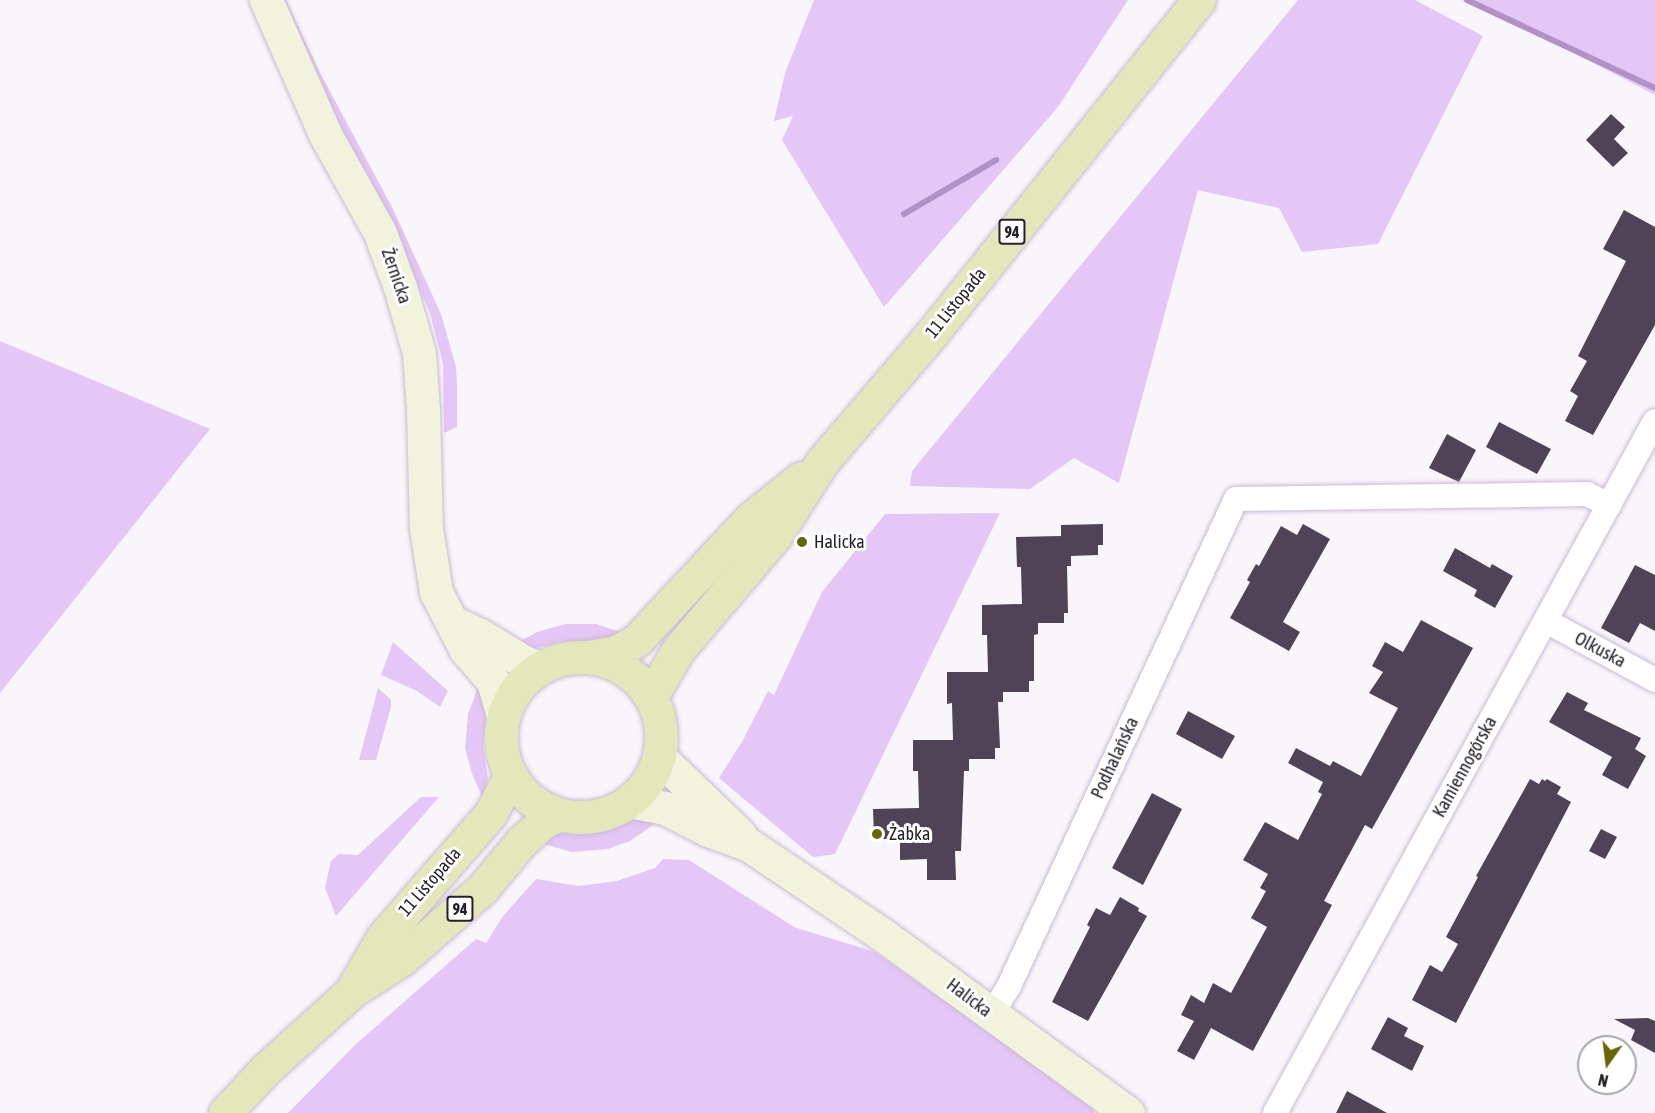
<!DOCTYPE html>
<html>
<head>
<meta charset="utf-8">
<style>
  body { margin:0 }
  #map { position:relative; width:1655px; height:1113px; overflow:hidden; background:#f9f6fb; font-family:"Asap Condensed",sans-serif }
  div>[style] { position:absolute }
  .green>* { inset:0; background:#e4c6f7 }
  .stream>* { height:6px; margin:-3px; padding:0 3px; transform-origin:3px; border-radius:3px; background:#b292c6 }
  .building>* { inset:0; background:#4f4357 }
  .roads { filter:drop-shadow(0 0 2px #c9bbd3) drop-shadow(0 0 2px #c9bbd3) }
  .street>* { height:24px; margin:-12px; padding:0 12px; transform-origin:12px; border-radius:12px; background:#fff }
  .secondary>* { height:33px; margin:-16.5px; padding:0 16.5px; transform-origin:16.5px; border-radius:16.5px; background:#f2f3dc }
  .primary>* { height:33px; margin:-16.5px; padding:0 16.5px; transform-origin:16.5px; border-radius:16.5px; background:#e4e7b9 }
  .primary>.ring { margin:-16.5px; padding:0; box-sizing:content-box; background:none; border:33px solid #e4e7b9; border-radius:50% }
  .dots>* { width:16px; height:16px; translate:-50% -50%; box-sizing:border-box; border:3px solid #fff; border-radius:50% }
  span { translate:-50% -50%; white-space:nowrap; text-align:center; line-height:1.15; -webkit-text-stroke:6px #fff; paint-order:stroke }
  .shield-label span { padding:2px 4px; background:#fff; border:2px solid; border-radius:4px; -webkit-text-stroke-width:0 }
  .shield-label { font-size:16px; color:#252029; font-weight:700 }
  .street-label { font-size:18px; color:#252029 }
  .poi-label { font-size:18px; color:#252029 }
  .left { translate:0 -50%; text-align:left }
  .north { position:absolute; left:1577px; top:1035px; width:60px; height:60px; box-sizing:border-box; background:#fff; border:2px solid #a8a6a9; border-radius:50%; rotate:194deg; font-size:16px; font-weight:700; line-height:24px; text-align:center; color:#252029 }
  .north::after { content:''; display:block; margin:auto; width:21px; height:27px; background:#656704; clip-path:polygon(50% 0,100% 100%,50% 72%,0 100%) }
</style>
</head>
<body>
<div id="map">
  <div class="green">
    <i style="clip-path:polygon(279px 0,286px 0,319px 71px,392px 207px,441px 314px,456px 367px,457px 385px,457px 427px,444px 433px,443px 363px,430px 313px,406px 258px,348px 152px)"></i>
    <i style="clip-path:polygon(814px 0,1128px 0,1058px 107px,884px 307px,782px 140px,793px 116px,774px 121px,785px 73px)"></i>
    <i style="clip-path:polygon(1298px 0,1415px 0,1483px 36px,1378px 244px,1302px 252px,1279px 208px,1198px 190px,1119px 483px,1074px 458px,1030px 489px,910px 486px,912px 471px)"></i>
    <i style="clip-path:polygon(1462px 0,1655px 0,1655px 95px,1555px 43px)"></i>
    <i style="clip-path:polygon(0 341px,210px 429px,0 693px)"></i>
    <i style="clip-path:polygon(1000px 513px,835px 854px,813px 857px,719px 778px,743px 740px,768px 691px,774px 695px,822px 592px,885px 514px)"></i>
    <i style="clip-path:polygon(566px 624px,596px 624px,626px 634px,594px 641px,561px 642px,533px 649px,513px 645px,537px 632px)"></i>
    <i style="clip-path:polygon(393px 642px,448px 691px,440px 707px,417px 691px,381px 675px)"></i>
    <i style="clip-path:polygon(480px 682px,487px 706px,483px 745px,488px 779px,483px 798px,472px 774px,465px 748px,468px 714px)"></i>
    <i style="clip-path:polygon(378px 688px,391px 700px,391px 707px,376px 760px,359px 760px)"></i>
    <i style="clip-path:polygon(421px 797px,439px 797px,336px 916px,325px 888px,331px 861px,339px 854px,358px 855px)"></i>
    <i style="clip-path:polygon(640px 817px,663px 818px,630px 841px,608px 849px,572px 852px,536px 842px,557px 833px,580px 834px,610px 830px)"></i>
    <i style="clip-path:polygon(663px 859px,689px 860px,794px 927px,875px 952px,1093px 1105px,1094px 1113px,288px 1113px,356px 1044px,476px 939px,486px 943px,503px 916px,536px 879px,578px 886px,617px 881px,655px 868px)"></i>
  </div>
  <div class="stream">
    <i style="left:1467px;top:0;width:208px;rotate:25.1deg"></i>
    <i style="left:904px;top:214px;width:107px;rotate:-30.4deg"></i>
  </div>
  <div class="building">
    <i style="clip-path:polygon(1611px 114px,1625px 127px,1614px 139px,1628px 153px,1613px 167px,1586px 140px)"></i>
    <i style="clip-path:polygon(1624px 210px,1655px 227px,1655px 325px,1593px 435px,1565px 421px,1578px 396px,1570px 391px,1587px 361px,1578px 356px,1626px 261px,1603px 249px)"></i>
    <i style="clip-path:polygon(1499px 422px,1551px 449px,1537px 474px,1486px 447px)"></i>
    <i style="clip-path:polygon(1447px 434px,1476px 450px,1459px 482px,1429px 468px)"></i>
    <i style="clip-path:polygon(1103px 524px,1103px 545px,1098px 545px,1098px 555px,1071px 556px,1071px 566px,1067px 566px,1068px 613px,1064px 613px,1064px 623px,1038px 623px,1038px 634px,1034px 635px,1034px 681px,1029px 681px,1029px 692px,1003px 692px,1003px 702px,998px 702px,1000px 748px,995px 748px,995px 759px,969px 759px,969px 771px,964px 771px,961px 851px,955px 851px,956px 880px,927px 880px,927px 859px,900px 860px,900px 839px,874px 839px,873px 809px,919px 808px,918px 771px,913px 771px,913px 740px,953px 740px,952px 703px,947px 704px,947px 672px,988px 672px,987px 635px,982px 635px,982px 605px,1022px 604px,1021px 567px,1017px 567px,1016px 537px,1061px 536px,1061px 525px)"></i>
    <i style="clip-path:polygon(1303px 524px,1330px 539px,1283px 622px,1300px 632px,1289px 651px,1230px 618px,1250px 582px,1247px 580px,1256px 564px,1259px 566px,1281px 526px,1297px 535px)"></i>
    <i style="clip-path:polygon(1455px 548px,1490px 568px,1492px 564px,1513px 576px,1495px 608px,1474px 596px,1477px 590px,1443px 571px)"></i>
    <i style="clip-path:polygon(1635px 565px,1655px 575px,1655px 631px,1640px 623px,1629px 643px,1601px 628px)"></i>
    <i style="clip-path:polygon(1421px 620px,1473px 648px,1372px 829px,1365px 825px,1324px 901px,1332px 905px,1253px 1051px,1211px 1028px,1194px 1060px,1177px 1051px,1194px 1021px,1181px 1015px,1191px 995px,1204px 1003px,1213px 983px,1231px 993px,1267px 927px,1251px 918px,1266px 891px,1260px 888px,1268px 874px,1243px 860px,1265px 822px,1298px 840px,1322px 794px,1318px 792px,1323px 782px,1288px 763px,1296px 748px,1330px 766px,1333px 761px,1361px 776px,1398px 708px,1369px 693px,1383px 672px,1372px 666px,1385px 642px,1403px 652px)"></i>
    <i style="clip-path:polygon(1567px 692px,1588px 703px,1584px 710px,1641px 738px,1635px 749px,1646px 756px,1628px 789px,1602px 775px,1612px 757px,1549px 722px)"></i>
    <i style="clip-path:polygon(1188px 711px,1235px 736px,1222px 759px,1176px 734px)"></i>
    <i style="clip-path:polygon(1530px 779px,1539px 784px,1542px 779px,1545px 781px,1547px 779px,1561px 787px,1557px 794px,1571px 802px,1456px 1023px,1412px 1000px,1430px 965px,1442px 972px,1458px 944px,1446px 937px,1478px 877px,1476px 876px)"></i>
    <i style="clip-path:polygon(1152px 793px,1182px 809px,1143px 885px,1112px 868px)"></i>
    <i style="clip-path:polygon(1601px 829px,1617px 837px,1605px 859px,1589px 851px)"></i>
    <i style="clip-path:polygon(1120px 897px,1139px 908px,1138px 911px,1147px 916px,1088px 1021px,1052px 1002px,1090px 927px,1087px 925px,1096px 908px,1110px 915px)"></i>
    <i style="clip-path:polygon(1388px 1017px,1408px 1028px,1404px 1036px,1424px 1046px,1412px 1071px,1371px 1049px)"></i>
    <i style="clip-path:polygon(1648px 1018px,1655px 1021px,1655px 1053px,1631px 1040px,1635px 1030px,1614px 1019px)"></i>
    <i style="clip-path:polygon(1347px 1091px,1387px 1113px,1336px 1113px)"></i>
  </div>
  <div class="roads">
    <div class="street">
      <i style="left:1546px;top:621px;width:124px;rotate:28.4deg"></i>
      <i style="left:991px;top:1015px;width:34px;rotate:-58deg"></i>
      <i style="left:1009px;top:986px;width:537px;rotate:-65.01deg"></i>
      <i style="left:1236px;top:499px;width:351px;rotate:-0.8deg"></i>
      <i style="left:1587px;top:494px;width:25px;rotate:27deg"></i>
      <i style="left:1275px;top:1113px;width:789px;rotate:-61.23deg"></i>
    </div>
    <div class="secondary">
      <i style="left:266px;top:0;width:146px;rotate:66.2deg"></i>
      <i style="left:325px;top:134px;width:113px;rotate:60.9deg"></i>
      <i style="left:380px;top:233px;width:58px;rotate:69.7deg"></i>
      <i style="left:400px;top:287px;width:69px;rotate:73.9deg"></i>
      <i style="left:419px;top:353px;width:56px;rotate:85.9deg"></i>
      <i style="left:423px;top:409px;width:119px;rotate:88.6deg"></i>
      <i style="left:426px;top:528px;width:65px;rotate:81.1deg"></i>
      <i style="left:436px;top:592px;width:65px;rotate:62.7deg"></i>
      <i style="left:466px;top:650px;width:41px;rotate:48.9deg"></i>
      <i style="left:493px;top:681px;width:35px;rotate:74deg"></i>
      <i style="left:452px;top:622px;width:31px;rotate:25deg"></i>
      <i style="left:480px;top:635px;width:52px;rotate:31.5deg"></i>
      <i style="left:524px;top:662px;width:17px;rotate:21deg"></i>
      <i style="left:659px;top:757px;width:112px;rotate:43.9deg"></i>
      <i style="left:629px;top:801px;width:37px;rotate:11deg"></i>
      <i style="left:665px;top:808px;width:48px;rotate:27.1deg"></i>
      <i style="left:708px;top:830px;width:44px;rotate:20.1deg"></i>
      <i style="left:749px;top:845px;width:161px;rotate:33.9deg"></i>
      <i style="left:883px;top:935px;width:303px;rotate:36deg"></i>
    </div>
    <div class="primary">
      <i class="ring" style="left:501px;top:657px;width:127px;height:127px"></i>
      <i style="left:589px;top:657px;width:27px;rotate:-10deg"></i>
      <i style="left:616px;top:652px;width:23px;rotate:-29deg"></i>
      <i style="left:636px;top:641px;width:167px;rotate:-46.9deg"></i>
      <i style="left:750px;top:519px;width:65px;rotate:-38.8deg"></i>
      <i style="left:651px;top:697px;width:54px;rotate:-60.1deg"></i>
      <i style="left:678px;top:650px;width:150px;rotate:-49.6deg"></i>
      <i style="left:775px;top:536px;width:88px;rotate:-57.6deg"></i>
      <i style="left:822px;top:462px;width:171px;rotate:-49.5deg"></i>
      <i style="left:933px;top:332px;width:425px;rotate:-51.3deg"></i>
      <i style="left:354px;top:987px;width:58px;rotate:-59.9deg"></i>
      <i style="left:383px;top:937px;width:164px;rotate:-48.9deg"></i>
      <i style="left:491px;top:813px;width:42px;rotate:-62.8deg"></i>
      <i style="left:225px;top:1113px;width:59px;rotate:-47.1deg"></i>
      <i style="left:265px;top:1070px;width:118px;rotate:-42.2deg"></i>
      <i style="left:352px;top:991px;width:59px;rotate:-32.6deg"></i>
      <i style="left:402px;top:959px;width:108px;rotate:-41.2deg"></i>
      <i style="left:483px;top:888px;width:60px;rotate:-50.4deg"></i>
      <i style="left:521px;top:842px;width:30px;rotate:-42deg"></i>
      <i style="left:543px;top:822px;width:17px;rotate:-25deg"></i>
    </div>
  </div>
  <div class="dots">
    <i style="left:802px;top:542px;background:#656704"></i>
    <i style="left:877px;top:834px;background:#656704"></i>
  </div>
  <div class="shield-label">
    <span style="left:1012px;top:232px">94</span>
    <span style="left:460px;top:909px">94</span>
  </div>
  <div class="street-label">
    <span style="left:396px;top:276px;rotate:71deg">Żernicka</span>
    <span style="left:956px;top:303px;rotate:-51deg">11 Listopada</span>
    <span style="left:1600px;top:650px;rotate:28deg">Olkuska</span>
    <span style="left:1115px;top:758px;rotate:-65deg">Podhalańska</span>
    <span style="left:1465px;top:767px;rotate:-61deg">Kamiennogórska</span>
    <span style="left:430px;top:882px;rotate:-49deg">11 Listopada</span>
    <span style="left:969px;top:998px;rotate:37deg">Halicka</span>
  </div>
  <div class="poi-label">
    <span class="left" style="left:814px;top:542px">Halicka</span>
    <span class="left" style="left:889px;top:834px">Żabka</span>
  </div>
  <div class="north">N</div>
</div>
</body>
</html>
